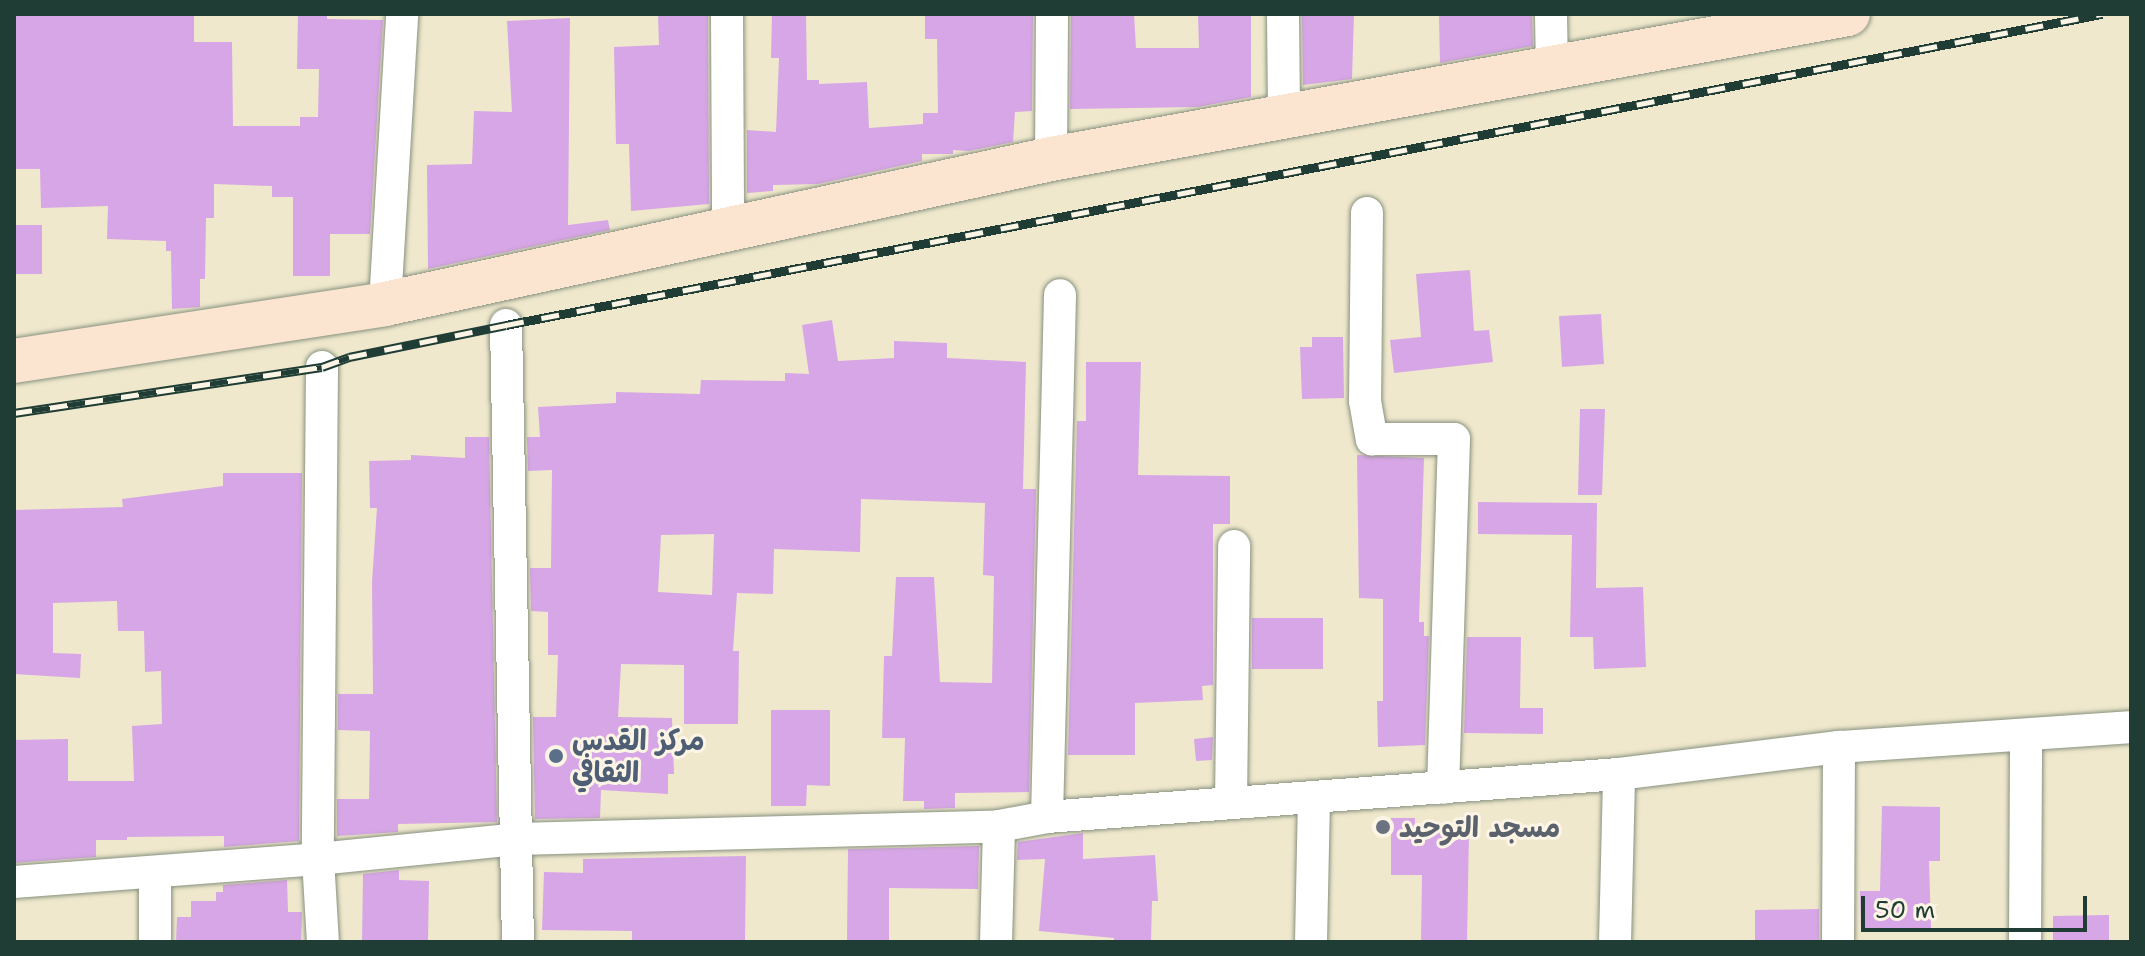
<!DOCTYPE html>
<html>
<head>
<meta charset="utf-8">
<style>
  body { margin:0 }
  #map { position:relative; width:2145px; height:956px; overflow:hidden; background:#efe8cc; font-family:"Shantell Sans","Playpen Sans Arabic",sans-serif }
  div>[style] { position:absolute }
  .building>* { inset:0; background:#d7a6e6 }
  .roads { filter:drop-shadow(0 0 2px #879280) drop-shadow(0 0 2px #879280) }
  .street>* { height:32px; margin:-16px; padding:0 16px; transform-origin:16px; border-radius:16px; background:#fff }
  .secondary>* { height:44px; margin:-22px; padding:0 22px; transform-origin:22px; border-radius:22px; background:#fce5d0 }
  .rail>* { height:9px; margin-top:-4.5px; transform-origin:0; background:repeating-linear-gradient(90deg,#fcf5e5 0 18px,#1f3d34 0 36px); box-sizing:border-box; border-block:2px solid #1f3d34 }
  .dots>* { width:22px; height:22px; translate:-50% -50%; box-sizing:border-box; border:4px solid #fcf5e5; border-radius:50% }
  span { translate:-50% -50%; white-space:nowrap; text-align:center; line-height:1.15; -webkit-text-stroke:6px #fcf5e5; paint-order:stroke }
  .service-label { font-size:28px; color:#4e5e75; font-weight:700 }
  .left { translate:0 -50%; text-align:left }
  .worship-label { font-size:28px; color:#5b616d; font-weight:700 }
  .frame { position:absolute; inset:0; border:16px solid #1f3d34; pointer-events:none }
  .scale { position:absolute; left:1861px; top:896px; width:226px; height:36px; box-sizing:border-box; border:4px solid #1f3d34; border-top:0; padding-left:10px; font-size:24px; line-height:28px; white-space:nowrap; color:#1f3d34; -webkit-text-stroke:6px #fcf5e5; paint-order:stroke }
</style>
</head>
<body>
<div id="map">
  <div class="building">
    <i style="clip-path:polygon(14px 14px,194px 14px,194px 42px,232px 42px,233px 126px,300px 126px,300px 117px,318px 117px,319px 69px,297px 69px,298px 14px,327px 14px,327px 19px,383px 20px,370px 234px,330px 234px,330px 276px,293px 276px,293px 197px,272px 197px,272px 186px,214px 184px,214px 218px,206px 218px,205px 279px,200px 279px,200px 307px,172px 309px,171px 251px,166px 251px,166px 241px,107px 239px,108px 206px,41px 208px,40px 169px,14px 169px)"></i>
    <i style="clip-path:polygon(658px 14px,708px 14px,709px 204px,631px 211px,629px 144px,616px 144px,614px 47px,659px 45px)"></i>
    <i style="clip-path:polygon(772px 14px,806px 14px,807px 80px,819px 80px,819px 84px,867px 82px,869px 128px,923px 124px,923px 113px,938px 113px,937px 39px,925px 39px,925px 14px,1033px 14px,1032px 111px,1015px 112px,1013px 142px,969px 151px,953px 150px,953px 154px,922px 154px,922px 161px,818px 184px,773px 185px,773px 191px,747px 193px,747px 130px,776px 132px,779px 58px,771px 58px)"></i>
    <i style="clip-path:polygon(1071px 14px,1134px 14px,1136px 48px,1199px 48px,1198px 14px,1251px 14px,1251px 97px,1198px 107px,1070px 109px)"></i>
    <i style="clip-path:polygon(1302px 14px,1354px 14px,1352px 79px,1303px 85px)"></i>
    <i style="clip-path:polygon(1439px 14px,1532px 14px,1533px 46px,1440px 63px)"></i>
    <i style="clip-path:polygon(570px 18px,568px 225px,608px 220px,610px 230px,428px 269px,427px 165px,472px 164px,474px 111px,512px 112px,507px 21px)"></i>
    <i style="clip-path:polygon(14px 225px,42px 225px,42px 274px,14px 274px)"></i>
    <i style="clip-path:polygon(1470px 270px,1474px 331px,1489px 330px,1493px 362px,1394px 373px,1390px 340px,1421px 337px,1416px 274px)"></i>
    <i style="clip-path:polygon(1601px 314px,1604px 364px,1562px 367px,1559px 316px)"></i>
    <i style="clip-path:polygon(evenodd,832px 320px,838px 361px,894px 358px,894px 341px,947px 343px,947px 358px,1026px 362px,1023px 489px,1036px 489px,1029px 792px,955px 793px,955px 808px,924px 809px,924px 801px,903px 801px,905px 738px,882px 738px,884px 656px,892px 656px,896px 577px,934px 577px,940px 682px,992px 683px,994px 576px,983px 575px,985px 503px,861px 499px,860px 552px,774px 549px,773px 594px,737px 593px,733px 651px,739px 651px,738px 724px,684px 724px,684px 665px,621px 664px,618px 717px,672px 718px,674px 774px,668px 774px,668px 794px,601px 790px,600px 818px,535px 819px,533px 717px,556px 717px,558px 655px,548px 655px,548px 612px,531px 611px,530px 568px,551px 568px,552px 470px,528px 471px,527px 437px,540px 437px,538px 407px,616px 403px,616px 392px,700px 394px,701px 380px,785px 381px,785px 373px,809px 374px,802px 325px,832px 320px,714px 534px,712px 595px,658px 592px,661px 535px,714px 534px)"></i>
    <i style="clip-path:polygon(1312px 337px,1343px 337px,1344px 398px,1302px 399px,1300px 347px,1312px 347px)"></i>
    <i style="clip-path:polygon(1086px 362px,1141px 362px,1138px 475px,1230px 476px,1230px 524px,1213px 524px,1213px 685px,1202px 686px,1203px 700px,1135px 703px,1135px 755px,1068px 755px,1077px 421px,1086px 421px)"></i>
    <i style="clip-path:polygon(1580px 409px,1605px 409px,1602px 495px,1578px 495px)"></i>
    <i style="clip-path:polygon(465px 437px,489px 437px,497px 822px,398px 824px,398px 832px,337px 836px,337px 799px,369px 799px,370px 731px,338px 730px,338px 694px,373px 694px,372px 582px,377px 508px,370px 508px,369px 461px,411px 460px,411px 455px,465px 458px)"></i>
    <i style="clip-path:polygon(1357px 455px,1424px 458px,1419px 622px,1424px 622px,1424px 636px,1429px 636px,1425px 745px,1378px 747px,1377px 701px,1383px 701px,1383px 599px,1359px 598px)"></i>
    <i style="clip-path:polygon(223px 473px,302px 473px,299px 841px,224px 847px,224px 836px,127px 837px,127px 840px,96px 840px,96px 857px,14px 863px,14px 740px,68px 739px,68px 781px,134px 781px,132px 726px,162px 724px,161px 671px,145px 672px,144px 631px,118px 631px,117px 601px,53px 603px,53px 653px,81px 654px,80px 678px,14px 674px,14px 510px,123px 507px,122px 499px,223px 486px)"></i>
    <i style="clip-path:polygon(1478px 502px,1597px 503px,1596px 588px,1643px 587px,1646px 667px,1594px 669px,1593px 637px,1570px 637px,1572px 535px,1478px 534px)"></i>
    <i style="clip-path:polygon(1252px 618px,1323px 618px,1323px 669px,1252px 669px)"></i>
    <i style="clip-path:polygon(1467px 637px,1521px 637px,1520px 708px,1543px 708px,1543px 734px,1464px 733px)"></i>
    <i style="clip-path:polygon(771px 710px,830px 710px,830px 786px,807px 785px,806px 806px,771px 806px)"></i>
    <i style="clip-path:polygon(1213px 737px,1212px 760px,1196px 761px,1194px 739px)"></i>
    <i style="clip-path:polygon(1882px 806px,1940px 807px,1940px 861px,1929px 861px,1931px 928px,1861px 929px,1860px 891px,1880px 891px)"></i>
    <i style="clip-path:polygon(1391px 818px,1415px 818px,1415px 829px,1469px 831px,1467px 942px,1421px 942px,1422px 875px,1391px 875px)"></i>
    <i style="clip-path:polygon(1083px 833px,1083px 859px,1155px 855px,1158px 901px,1152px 901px,1151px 942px,1114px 942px,1114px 938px,1039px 931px,1045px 859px,1017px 860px,1018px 842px)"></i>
    <i style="clip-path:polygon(979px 846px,978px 889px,889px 888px,889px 941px,847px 941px,848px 849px)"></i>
    <i style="clip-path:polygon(746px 856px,745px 942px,632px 942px,632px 931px,542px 930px,544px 872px,583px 873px,583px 859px)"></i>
    <i style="clip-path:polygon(399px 870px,399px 880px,429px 881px,428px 942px,362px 941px,363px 874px)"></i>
    <i style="clip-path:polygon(287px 880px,288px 912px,302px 912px,301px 942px,176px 942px,177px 917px,191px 917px,191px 901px,216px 901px,216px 892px,223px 892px,223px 885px)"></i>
    <i style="clip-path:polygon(1819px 909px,1819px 942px,1755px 942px,1755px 910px)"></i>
    <i style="clip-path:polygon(2109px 915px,2109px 942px,2053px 942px,2053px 916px)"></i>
  </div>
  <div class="roads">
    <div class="street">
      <i style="left:727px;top:14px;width:216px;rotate:89.7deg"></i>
      <i style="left:1283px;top:14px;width:103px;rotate:89.4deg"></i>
      <i style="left:1551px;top:14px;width:57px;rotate:89deg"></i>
      <i style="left:1051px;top:159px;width:145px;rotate:-89.6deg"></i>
      <i style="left:1367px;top:213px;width:188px;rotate:90.6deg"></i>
      <i style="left:1365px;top:401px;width:39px;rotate:80deg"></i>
      <i style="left:1372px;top:439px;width:82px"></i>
      <i style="left:1454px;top:439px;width:349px;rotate:91.8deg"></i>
      <i style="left:385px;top:304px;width:290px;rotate:-86.6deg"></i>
      <i style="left:506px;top:325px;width:617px;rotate:88.89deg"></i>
      <i style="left:322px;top:367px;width:492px;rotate:90.5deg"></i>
      <i style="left:318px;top:859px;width:83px;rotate:86.6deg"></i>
      <i style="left:1231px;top:803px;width:257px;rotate:-89.3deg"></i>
      <i style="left:1047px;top:817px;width:522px;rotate:-88.57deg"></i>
      <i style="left:155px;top:872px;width:70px;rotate:90deg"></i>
      <i style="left:14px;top:882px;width:305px;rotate:-4.3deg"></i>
      <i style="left:318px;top:859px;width:200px;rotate:-5.7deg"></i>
      <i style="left:517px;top:839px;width:482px;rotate:-1.5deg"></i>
      <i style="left:999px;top:826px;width:49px;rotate:-10.6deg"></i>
      <i style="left:1047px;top:817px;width:574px;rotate:-4.3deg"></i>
      <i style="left:1619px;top:774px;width:222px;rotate:-7deg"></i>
      <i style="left:1839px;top:747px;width:293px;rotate:-3.9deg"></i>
      <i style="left:996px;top:942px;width:116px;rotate:-88.5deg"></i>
      <i style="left:1311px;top:942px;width:145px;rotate:-88.8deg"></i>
      <i style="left:1615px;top:942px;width:168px;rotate:-88.6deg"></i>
      <i style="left:1838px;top:942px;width:195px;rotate:-89.7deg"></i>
      <i style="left:2025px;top:942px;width:205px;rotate:-89.7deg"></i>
    </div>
    <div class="secondary">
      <i style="left:14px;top:361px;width:375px;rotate:-8.7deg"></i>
      <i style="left:385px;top:304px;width:682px;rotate:-12.28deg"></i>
      <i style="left:1051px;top:159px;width:810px;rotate:-10.31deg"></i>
    </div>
  </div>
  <div class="rail">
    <i style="left:14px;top:413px;width:311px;rotate:-8.5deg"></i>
    <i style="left:322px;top:367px;width:29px;rotate:-20deg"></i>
    <i style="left:349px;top:357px;width:160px;rotate:-11.5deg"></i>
    <i style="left:506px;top:325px;width:1626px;rotate:-11.03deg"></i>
  </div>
  <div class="dots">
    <i style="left:556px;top:756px;background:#5c6f8a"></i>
    <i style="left:1383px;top:827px;background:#6b7280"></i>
  </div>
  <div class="service-label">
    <span class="left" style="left:572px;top:756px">مركز القدس<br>الثقافي</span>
  </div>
  <div class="worship-label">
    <span class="left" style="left:1399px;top:827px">مسجد التوحيد</span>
  </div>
  <div class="frame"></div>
  <div class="scale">50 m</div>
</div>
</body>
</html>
